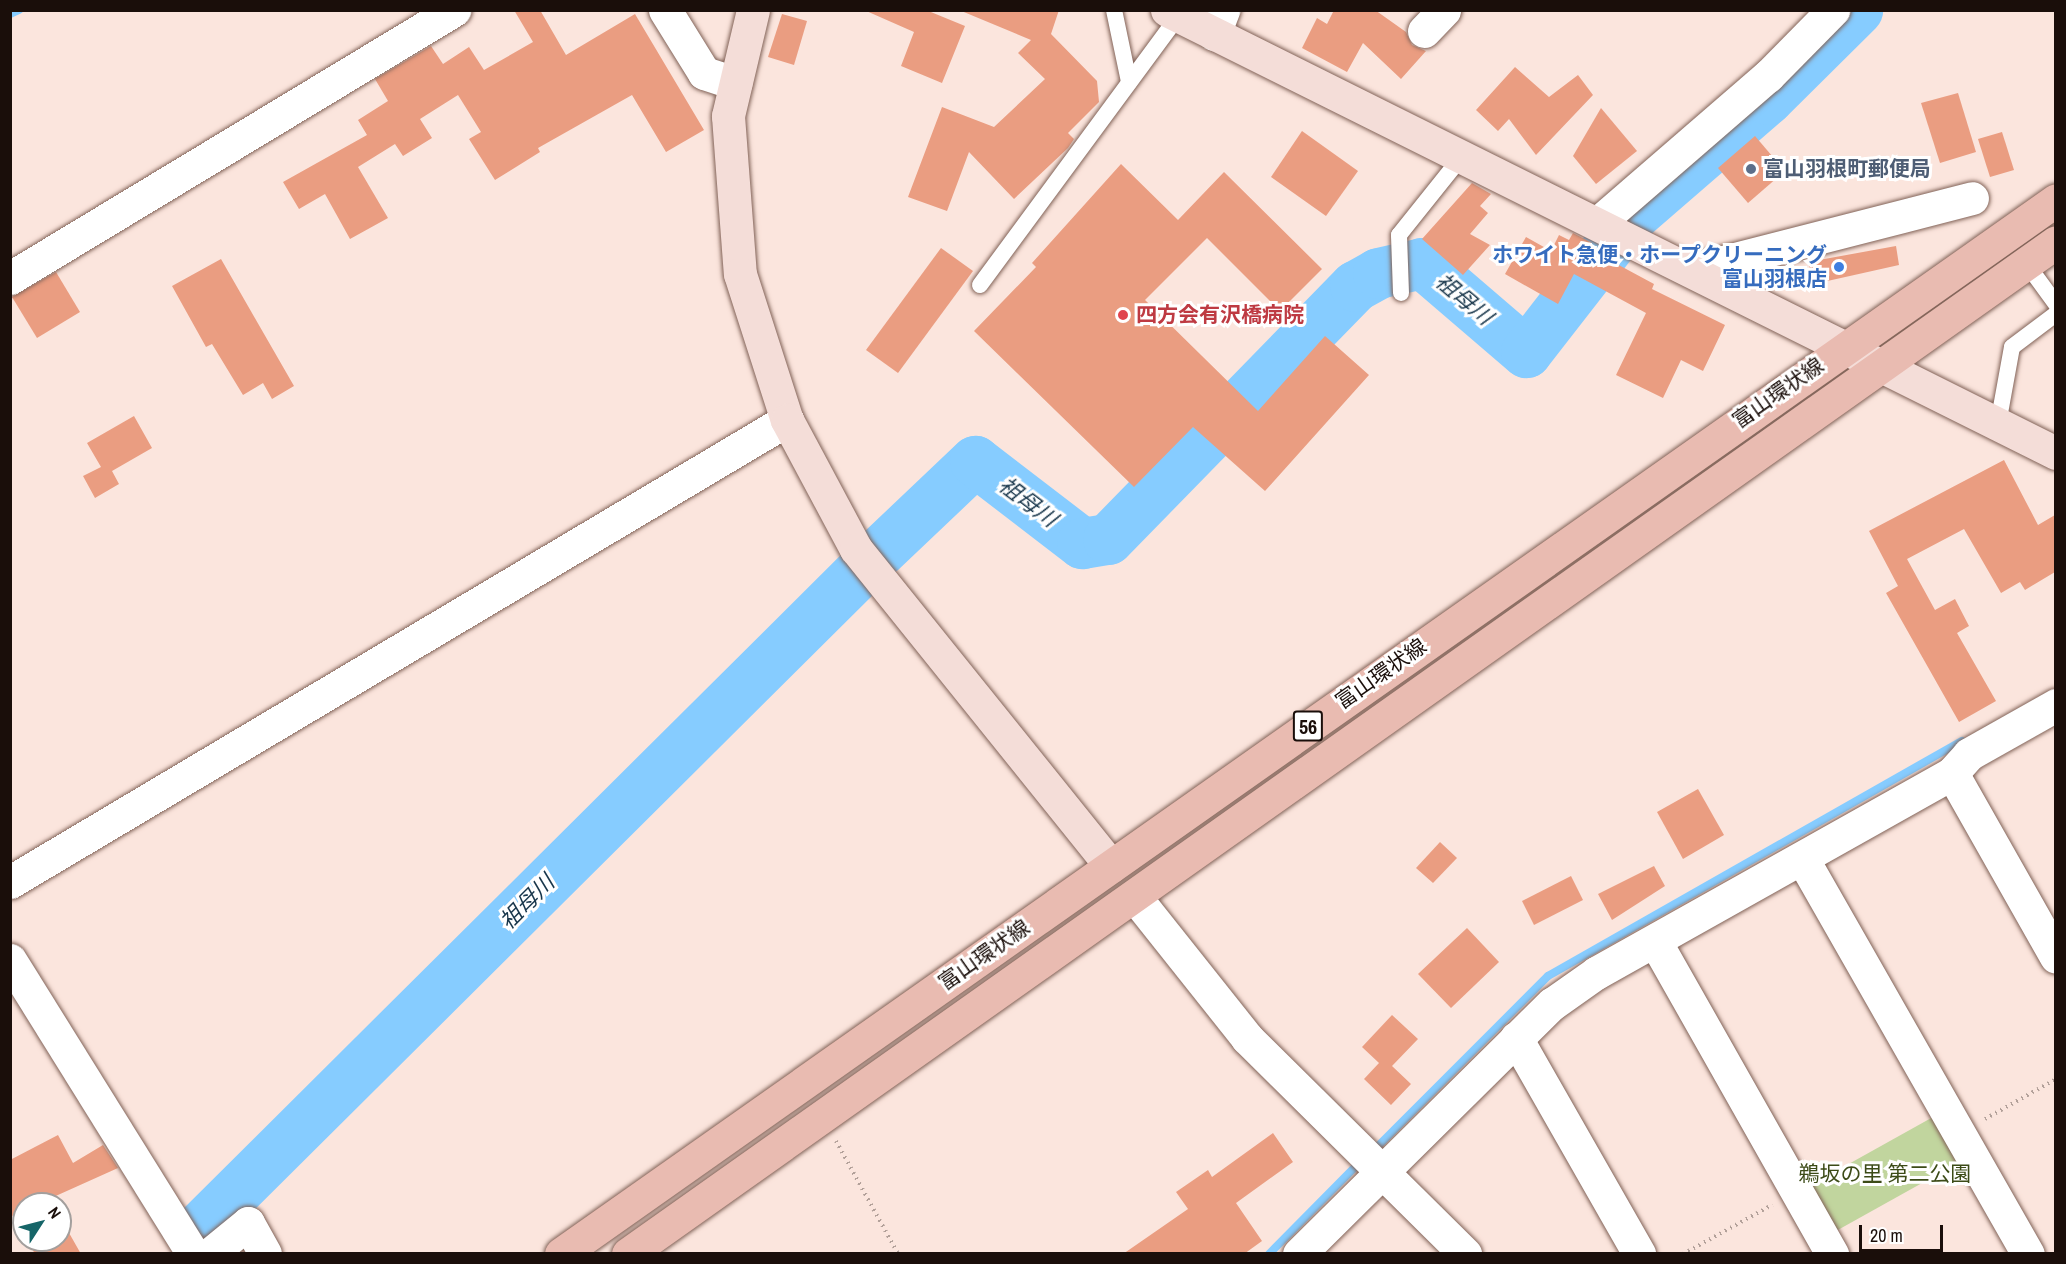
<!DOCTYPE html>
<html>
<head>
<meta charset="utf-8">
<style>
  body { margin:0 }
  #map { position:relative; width:2066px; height:1264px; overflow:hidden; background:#fbe5dd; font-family:"Archivo Narrow","Noto Sans JP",sans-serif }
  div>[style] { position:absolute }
  .green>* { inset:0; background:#c1d59e }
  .stream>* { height:8px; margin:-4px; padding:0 4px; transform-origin:4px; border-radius:4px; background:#86ccff }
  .river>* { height:51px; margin:-25.5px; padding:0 25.5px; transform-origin:25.5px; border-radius:25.5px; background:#86ccff }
  .building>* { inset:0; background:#ea9d81 }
  .path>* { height:4px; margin-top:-2px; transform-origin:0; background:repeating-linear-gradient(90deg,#b2a099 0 1.5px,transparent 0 6px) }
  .roads { filter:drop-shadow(0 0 2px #816257) drop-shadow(0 0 2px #816257) }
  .lane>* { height:16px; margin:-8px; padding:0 8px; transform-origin:8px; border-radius:8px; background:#fff }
  .street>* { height:33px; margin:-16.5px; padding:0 16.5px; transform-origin:16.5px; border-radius:16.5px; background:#fff }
  .secondary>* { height:33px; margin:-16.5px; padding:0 16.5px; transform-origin:16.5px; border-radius:16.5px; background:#f4ddd8 }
  .primary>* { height:33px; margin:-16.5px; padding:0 16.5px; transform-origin:16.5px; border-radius:16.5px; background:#e9bbb1 }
  .dots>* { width:16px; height:16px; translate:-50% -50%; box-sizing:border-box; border:3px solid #fff; border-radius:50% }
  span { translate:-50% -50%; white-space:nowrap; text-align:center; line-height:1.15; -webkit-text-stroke:6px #fff; paint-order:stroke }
  .shield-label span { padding:2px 4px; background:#fff; border:2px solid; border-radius:4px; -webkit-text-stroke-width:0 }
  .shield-label { font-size:20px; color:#1a0e0a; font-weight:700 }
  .service-label { font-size:21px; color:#4e5e75; font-weight:700 }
  .left { translate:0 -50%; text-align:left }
  .shop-label { font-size:21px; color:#366cbe; font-weight:700 }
  .right { translate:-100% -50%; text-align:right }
  .health-label { font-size:21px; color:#be3a42; font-weight:700 }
  .street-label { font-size:21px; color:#1a0e0a }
  .park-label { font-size:21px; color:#3c4b17 }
  .water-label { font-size:22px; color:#18364b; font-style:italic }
  .frame { position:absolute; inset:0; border:12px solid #1a0e0a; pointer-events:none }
  .north { position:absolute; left:12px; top:1192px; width:60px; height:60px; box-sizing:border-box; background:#fff; border:2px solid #a39f9d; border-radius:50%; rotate:54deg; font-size:16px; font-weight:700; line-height:24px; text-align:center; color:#1a0e0a }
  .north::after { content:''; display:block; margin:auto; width:21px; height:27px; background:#166568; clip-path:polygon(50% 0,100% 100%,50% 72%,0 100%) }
  .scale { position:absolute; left:1859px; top:1225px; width:84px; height:27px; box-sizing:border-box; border:3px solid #1a0e0a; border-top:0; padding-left:8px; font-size:18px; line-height:21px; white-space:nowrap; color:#1a0e0a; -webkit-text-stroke:4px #fff; paint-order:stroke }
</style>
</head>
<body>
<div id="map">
  <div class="green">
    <i style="clip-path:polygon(1933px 1117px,1958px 1163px,1836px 1231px,1811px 1185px)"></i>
  </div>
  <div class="stream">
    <i style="left:10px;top:14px;width:10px;rotate:-24deg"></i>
    <i style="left:1372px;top:1152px;width:249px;rotate:-45deg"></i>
    <i style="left:1548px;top:976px;width:476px;rotate:-29.6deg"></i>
    <i style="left:1269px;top:1254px;width:132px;rotate:-45.3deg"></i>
  </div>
  <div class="river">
    <i style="left:880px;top:551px;width:131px;rotate:-43.5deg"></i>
    <i style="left:975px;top:461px;width:135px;rotate:37.5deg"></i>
    <i style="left:1082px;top:543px;width:26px;rotate:-9deg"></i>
    <i style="left:1108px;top:539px;width:354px;rotate:-45.7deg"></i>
    <i style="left:1355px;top:286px;width:26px;rotate:-29deg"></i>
    <i style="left:1378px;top:273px;width:45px;rotate:-12.8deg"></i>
    <i style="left:1422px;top:263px;width:137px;rotate:40.6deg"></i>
    <i style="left:1526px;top:352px;width:172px;rotate:-52.1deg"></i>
    <i style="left:1632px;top:216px;width:179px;rotate:-40.9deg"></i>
    <i style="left:1767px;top:99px;width:127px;rotate:-44.7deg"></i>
    <i style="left:197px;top:1230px;width:931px;rotate:-44.83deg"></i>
  </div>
  <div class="building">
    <i style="clip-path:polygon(514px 10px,540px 10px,566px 55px,635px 14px,704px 130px,666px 152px,632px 95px,538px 148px,540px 152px,495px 180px,469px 139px,481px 132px,458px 95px,420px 119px,432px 138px,403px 156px,395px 144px,358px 167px,388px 218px,350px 239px,325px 194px,299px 209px,283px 182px,367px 135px,358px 120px,388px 101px,375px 79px,431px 46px,443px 64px,469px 47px,484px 70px,533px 42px)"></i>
    <i style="clip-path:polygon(864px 10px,926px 10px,965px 26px,942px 83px,901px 66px,914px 32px)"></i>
    <i style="clip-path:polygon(959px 10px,1059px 10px,1051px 34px,1097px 81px,1099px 102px,1068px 133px,1074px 139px,1068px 148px,1014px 199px,969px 152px,947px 211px,908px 197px,942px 107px,994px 127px,1045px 79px,1018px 53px,1031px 40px)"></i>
    <i style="clip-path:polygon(1334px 10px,1375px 10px,1406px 32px,1412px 45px,1426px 51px,1401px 79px,1363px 43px,1347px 72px,1302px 48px,1317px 18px,1327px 24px)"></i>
    <i style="clip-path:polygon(782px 14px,807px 21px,794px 65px,768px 57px)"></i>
    <i style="clip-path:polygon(1515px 67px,1549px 97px,1578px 75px,1593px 95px,1536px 155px,1509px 119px,1498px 131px,1476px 110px)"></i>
    <i style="clip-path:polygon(1958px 93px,1976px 152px,1940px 163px,1921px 103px)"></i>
    <i style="clip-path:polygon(1601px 108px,1637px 151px,1596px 184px,1573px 156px)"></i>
    <i style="clip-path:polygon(1302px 131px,1358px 171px,1326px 216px,1271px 177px)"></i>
    <i style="clip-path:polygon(2002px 132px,2014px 170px,1990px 177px,1978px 139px)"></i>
    <i style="clip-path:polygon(1755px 136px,1785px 171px,1748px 203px,1718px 168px)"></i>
    <i style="clip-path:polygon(1121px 164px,1178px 220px,1224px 172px,1322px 269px,1280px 311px,1207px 238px,1145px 300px,1258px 411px,1325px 336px,1369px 375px,1265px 491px,1193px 427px,1134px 487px,974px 331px,1036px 267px,1032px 263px)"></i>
    <i style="clip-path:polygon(1472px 183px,1491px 194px,1480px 206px,1488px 213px,1470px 234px,1490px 245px,1463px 275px,1422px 239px)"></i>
    <i style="clip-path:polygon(1573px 233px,1592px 243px,1589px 249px,1654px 284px,1652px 289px,1725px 325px,1703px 371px,1681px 360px,1663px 398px,1616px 375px,1646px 313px,1574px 274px,1558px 304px,1505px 274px,1526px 237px,1551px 251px,1559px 235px,1569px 240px)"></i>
    <i style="clip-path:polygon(1896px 246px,1899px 265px,1814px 284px,1808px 262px)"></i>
    <i style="clip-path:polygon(941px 248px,973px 271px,898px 373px,866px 350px)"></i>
    <i style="clip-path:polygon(221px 259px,294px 386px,272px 399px,263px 383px,243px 395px,212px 344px,206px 347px,172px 286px)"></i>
    <i style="clip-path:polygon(56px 272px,80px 312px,37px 338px,12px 297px)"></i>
    <i style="clip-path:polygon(134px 416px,152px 448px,112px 471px,119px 484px,95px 498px,83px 476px,101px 467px,87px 443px)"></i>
    <i style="clip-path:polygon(2004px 460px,2038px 525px,2055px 515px,2055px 572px,2025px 590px,2020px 582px,2001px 593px,1964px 529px,1907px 559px,1935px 610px,1955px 599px,1969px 626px,1957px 633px,1996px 701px,1959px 722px,1886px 593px,1898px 586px,1869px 531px)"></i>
    <i style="clip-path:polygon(1698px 789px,1724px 835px,1683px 859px,1657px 812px)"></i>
    <i style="clip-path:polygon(1440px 842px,1457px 858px,1433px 883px,1416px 868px)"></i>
    <i style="clip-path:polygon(1654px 866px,1665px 886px,1612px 920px,1598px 894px)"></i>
    <i style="clip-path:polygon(1571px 876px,1583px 900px,1534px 925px,1522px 901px)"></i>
    <i style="clip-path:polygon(1467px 928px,1499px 962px,1451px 1008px,1418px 974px)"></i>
    <i style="clip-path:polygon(1392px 1015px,1418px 1039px,1392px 1066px,1411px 1084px,1391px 1105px,1364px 1079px,1379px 1063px,1362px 1047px)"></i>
    <i style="clip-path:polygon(1273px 1133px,1293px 1162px,1236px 1203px,1262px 1241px,1244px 1254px,1123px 1254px,1188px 1209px,1176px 1192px,1208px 1170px,1212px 1177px)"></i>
    <i style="clip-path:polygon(58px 1135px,73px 1163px,103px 1145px,118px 1168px,49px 1199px,52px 1204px,24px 1204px,24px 1234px,10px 1212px,10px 1160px)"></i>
    <i style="clip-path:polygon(60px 1217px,81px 1254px,35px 1254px,27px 1240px,60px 1240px)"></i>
  </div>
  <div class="path">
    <i style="left:1985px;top:1119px;width:81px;rotate:-29.4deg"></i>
    <i style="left:836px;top:1141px;width:129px;rotate:61.2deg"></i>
    <i style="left:1683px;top:1254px;width:102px;rotate:-28.8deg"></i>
  </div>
  <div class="roads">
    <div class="lane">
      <i style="left:1114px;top:10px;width:74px;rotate:78.2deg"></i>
      <i style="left:2026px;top:263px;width:51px;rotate:53.8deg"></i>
      <i style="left:980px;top:285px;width:334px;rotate:-53.6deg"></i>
      <i style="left:1401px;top:293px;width:58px;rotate:-92deg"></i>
      <i style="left:1399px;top:235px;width:104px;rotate:-51.3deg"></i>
      <i style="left:1998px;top:424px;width:78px;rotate:-79.7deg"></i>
      <i style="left:2012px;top:347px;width:55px;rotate:-36.9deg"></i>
    </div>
    <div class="street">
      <i style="left:665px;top:10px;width:74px;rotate:58.2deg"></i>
      <i style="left:704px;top:73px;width:33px;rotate:18deg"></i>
      <i style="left:1424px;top:31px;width:29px;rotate:-46deg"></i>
      <i style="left:1214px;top:34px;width:26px;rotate:-69deg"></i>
      <i style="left:1598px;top:223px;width:225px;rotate:-40.9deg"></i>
      <i style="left:1768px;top:76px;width:93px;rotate:-45.4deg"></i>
      <i style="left:1692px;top:270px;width:289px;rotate:-14.4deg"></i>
      <i style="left:10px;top:278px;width:519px;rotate:-31.12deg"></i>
      <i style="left:1952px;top:773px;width:211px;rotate:60.5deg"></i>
      <i style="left:1802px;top:858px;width:456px;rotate:60.3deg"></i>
      <i style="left:10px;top:882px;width:904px;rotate:-30.74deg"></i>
      <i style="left:1135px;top:897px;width:180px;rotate:51.5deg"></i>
      <i style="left:1247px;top:1038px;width:307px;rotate:44.7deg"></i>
      <i style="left:1655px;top:941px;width:360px;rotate:60.5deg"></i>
      <i style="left:10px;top:960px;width:346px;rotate:58.1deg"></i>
      <i style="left:1516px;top:1038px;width:249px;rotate:60.3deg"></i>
      <i style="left:210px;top:1254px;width:49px;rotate:-39.2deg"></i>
      <i style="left:248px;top:1223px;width:35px;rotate:61deg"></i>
      <i style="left:1299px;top:1254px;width:356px;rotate:-44.7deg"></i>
      <i style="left:1552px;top:1004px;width:54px;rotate:-35.2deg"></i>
      <i style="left:1596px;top:973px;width:408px;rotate:-29.3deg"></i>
      <i style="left:1952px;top:773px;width:25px;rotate:-48deg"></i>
      <i style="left:1969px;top:754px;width:100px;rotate:-29.4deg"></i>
    </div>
    <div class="secondary">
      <i style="left:753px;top:10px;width:109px;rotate:103.3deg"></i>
      <i style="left:728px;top:116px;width:158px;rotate:85.7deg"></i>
      <i style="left:740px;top:274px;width:153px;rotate:72.2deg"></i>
      <i style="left:787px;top:420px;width:146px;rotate:61.9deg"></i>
      <i style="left:856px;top:549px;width:407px;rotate:51.2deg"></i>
      <i style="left:1167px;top:10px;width:993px;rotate:26.49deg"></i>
    </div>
    <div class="primary">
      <i style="left:561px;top:1254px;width:1829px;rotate:-35.18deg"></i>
      <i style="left:628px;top:1254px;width:1750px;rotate:-35.32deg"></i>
    </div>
  </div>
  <div class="dots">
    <i style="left:1751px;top:169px;background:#5c6f8a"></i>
    <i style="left:1839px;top:267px;background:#3f7fe0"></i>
    <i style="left:1123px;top:315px;background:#e0444e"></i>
  </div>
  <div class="shield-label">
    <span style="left:1308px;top:726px">56</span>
  </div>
  <div class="service-label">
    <span class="left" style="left:1763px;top:169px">富山羽根町郵便局</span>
  </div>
  <div class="shop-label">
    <span class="right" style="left:1827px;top:267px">ホワイト急便・ホープクリーニング<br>富山羽根店</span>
  </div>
  <div class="health-label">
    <span class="left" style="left:1136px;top:315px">四方会有沢橋病院</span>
  </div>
  <div class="street-label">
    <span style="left:1778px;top:393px;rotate:-35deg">富山環状線</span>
    <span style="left:1381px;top:674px;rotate:-35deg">富山環状線</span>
    <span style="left:984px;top:955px;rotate:-35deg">富山環状線</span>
  </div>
  <div class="park-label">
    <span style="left:1885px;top:1174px">鵜坂の里 第二公園</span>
  </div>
  <div class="water-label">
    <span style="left:1464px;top:299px;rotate:40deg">祖母川</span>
    <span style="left:1028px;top:502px;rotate:37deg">祖母川</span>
    <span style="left:527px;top:902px;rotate:-45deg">祖母川</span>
  </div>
  <div class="frame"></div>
  <div class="north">N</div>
  <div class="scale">20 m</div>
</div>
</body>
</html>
